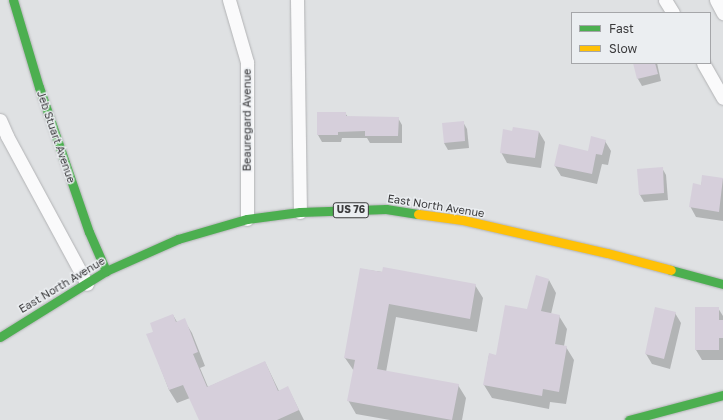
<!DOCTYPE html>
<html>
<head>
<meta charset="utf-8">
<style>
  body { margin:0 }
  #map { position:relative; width:723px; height:420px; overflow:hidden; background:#dfe1e3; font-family:"Golos Text",sans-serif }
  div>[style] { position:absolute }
  .shadow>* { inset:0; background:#0003 }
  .building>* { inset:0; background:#d6cfdb }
  .roads { filter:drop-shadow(0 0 1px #b2b3b5) drop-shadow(0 0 1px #b2b3b5) }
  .street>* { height:13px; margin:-6.5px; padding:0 6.5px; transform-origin:6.5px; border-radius:6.5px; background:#fafafb }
  .fast>* { height:9px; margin:-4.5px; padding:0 4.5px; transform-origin:4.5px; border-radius:4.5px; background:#4caf50 }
  .slow>* { height:9px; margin:-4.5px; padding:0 4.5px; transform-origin:4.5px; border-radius:4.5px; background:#ffc107 }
  span { translate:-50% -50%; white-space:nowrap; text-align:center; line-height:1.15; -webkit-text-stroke:3px #ebeef1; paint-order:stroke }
  .shield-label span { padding:1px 3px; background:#ebeef1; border:1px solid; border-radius:3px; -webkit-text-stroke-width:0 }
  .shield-label { font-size:10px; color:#3b3b3d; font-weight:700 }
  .street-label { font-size:11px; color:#3b3b3d }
  .legend { position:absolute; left:571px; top:12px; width:140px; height:52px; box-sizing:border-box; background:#ebeef1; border:1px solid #a5a6a9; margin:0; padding:5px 7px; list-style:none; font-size:12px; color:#3b3b3d }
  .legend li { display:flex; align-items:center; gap:8px; height:20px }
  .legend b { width:20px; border:1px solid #a5a6a9 }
</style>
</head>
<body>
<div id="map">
  <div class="shadow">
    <i style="clip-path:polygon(634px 63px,657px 63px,661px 81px,642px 86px,638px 79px)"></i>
    <i style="clip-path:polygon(318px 113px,345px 113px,348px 117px,398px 118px,402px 125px,402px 143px,370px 143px,367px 138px,342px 138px,341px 142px,322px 142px,318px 135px)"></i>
    <i style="clip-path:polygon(463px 122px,467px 129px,469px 148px,448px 150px,444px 143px)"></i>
    <i style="clip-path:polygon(513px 132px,539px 132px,545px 142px,541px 168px,507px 163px,501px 152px)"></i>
    <i style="clip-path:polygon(605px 141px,611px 151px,608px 165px,602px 164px,597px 184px,561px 176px,555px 166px,588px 152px)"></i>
    <i style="clip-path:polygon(662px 168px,666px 175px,668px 200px,644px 202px,640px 195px)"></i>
    <i style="clip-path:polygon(703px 176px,723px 179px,723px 221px,696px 217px,690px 206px,701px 186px)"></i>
    <i style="clip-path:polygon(361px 269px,475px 285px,483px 298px,477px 332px,396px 317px,386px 372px,458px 385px,466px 398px,462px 420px,390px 420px,356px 414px,348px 400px,354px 371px,345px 358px)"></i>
    <i style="clip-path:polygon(549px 280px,556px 293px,551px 314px,559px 316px,567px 329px,564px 346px,566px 347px,574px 360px,566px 404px,550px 402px,549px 409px,492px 398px,484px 385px,489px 355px,497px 356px)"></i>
    <i style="clip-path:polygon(718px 308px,723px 316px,723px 360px,702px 360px,696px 350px)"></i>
    <i style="clip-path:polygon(675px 313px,681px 323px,670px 369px,652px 364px,646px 354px)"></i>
    <i style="clip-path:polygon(173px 315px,177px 322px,184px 320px,192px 333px,205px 366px,200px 368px,208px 387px,265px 362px,279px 391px,288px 388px,304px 420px,200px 420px,190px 398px,177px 403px,169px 390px,148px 335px,154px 332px)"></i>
  </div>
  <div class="building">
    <i style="clip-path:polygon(633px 63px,655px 63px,658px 74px,637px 79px)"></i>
    <i style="clip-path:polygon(317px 112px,346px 112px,346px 116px,399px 117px,398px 136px,365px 136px,365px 131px,338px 132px,338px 135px,317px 135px)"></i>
    <i style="clip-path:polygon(464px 121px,465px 141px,444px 143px,442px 123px)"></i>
    <i style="clip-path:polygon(513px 127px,539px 131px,535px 158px,500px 153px,503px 129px,512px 131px)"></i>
    <i style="clip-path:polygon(591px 136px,606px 140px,602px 155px,596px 154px,592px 174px,554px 166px,559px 144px,588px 151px)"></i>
    <i style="clip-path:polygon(663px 167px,664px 193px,639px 195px,637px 169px)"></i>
    <i style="clip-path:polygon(702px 175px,723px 178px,719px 212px,689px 207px,693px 183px,701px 185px)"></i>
    <i style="clip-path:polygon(383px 267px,476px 284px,470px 319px,389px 304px,377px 369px,459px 384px,452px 420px,347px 401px,355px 360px,344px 358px,360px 268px,382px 272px)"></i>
    <i style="clip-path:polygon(536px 275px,549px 279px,541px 311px,560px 315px,555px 344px,567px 346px,559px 392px,543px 389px,542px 396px,483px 385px,489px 353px,496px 355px,505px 305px,527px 309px)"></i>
    <i style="clip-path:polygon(655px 307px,676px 312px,664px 359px,645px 354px)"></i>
    <i style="clip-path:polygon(695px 307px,719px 307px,719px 320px,723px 320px,723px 338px,719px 338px,719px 350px,695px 350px)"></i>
    <i style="clip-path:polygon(173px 314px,176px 322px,185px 318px,198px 352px,193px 354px,207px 387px,265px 361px,278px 391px,288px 386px,299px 410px,277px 420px,199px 420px,183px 385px,169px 390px,146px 334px,153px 332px,150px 323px)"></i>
  </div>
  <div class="roads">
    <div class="street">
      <i style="left:229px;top:0;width:65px;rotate:73.8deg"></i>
      <i style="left:247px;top:62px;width:157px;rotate:90deg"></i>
      <i style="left:297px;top:0;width:212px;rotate:89.2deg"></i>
      <i style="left:665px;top:0;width:15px;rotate:58deg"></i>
      <i style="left:716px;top:0;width:15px;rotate:62deg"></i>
      <i style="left:703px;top:63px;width:40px;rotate:60.3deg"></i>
      <i style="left:0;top:120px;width:17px;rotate:66deg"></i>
      <i style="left:7px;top:136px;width:168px;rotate:61.6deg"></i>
    </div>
    <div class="fast">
      <i style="left:13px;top:0;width:91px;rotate:73.4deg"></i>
      <i style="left:39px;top:87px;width:153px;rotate:71deg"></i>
      <i style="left:89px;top:232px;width:43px;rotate:66.4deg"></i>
      <i style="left:671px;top:270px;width:54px;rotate:15.1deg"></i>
      <i style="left:0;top:337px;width:125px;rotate:-31.9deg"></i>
      <i style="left:106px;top:271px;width:79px;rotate:-24deg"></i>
      <i style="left:178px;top:239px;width:72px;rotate:-16.2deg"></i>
      <i style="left:247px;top:219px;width:53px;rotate:-7.5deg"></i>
      <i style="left:300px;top:212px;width:86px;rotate:-2deg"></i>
      <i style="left:386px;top:209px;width:32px;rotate:9deg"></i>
      <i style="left:629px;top:420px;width:97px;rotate:-14.9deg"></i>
    </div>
    <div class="slow">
      <i style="left:418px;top:214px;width:45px;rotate:7.6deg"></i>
      <i style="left:463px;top:220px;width:148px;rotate:12.9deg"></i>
      <i style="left:607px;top:253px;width:66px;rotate:14.9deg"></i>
    </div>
  </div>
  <div class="shield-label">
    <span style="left:351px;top:210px">US 76</span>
  </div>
  <div class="street-label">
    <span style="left:247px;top:120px;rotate:-90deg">Beauregard Avenue</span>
    <span style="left:56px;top:137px;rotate:71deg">Jeb Stuart Avenue</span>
    <span style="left:436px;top:206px;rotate:9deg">East North Avenue</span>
    <span style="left:62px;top:285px;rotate:-31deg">East North Avenue</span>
  </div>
  <ul class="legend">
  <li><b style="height:5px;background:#4caf50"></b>Fast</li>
  <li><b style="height:5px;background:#ffc107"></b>Slow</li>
  </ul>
</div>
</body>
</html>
